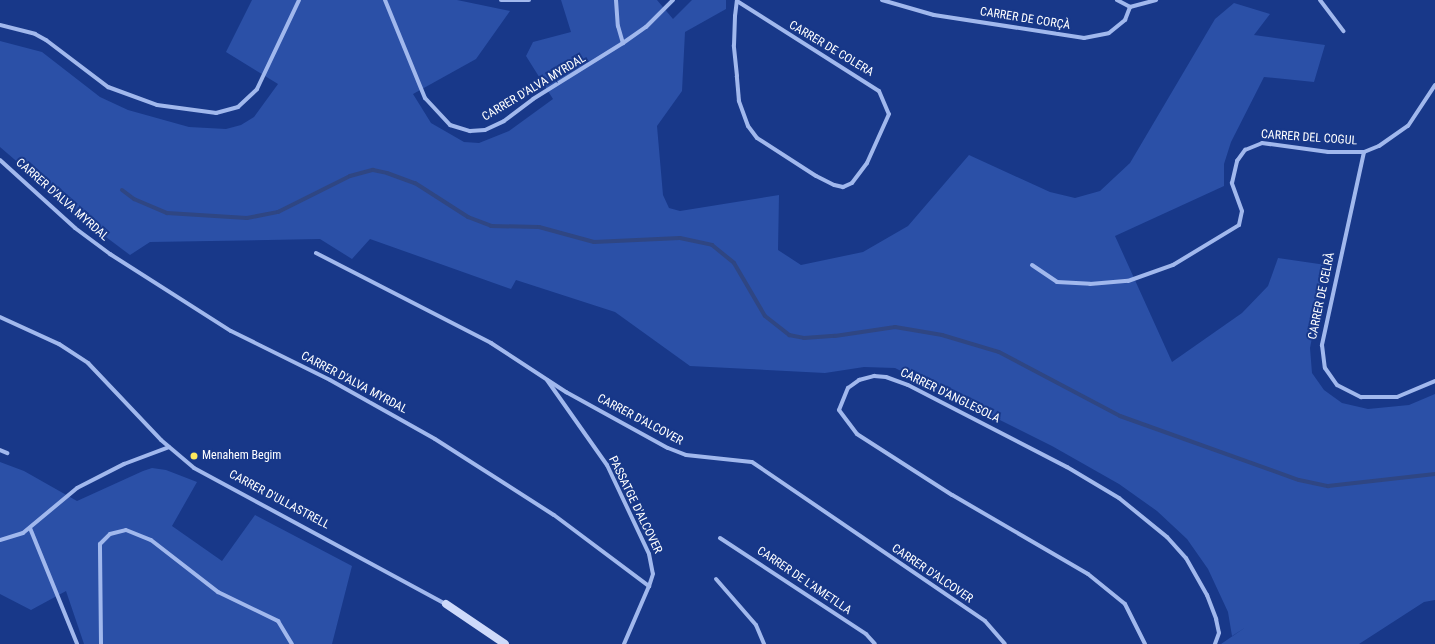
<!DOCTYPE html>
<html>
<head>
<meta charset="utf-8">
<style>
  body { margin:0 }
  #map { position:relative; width:1435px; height:644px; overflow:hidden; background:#183889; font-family:"Roboto Condensed",sans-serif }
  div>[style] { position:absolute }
  .green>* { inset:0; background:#2b50a7 }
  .stream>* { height:4px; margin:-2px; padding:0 2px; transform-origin:2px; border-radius:2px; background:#2f4683 }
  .street>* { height:4px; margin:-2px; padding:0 2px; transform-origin:2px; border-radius:2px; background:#a1b8ed }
  .secondary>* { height:8px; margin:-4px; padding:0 4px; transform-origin:4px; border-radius:4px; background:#cedafa }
  .dots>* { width:11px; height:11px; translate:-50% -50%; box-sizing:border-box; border:2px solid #183889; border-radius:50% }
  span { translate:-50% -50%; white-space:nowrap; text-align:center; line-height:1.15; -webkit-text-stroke:4px #183889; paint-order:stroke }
  .street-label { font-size:12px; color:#fff }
  .poi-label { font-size:12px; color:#fff }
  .left { translate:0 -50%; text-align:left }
</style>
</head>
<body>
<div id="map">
  <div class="green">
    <i style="clip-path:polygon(252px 0,457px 0,510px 11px,476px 59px,413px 94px,431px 123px,464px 142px,479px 143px,509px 131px,553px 99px,526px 56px,533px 42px,571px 32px,561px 0,657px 0,673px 19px,692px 0,726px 0,726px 9px,685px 32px,682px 91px,657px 126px,663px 195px,669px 208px,680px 211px,779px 195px,778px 250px,801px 265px,863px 252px,908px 226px,969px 155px,1050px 192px,1075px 198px,1100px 191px,1130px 163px,1215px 19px,1234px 3px,1270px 14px,1254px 35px,1325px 45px,1314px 82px,1264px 77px,1231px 142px,1224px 164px,1224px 186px,1115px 236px,1172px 362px,1242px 313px,1268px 286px,1278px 258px,1326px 265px,1310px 348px,1312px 373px,1324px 390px,1342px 403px,1368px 409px,1409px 405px,1435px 394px,1435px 600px,1424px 602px,1359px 644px,1221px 644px,1246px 627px,1232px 636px,1228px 612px,1208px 569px,1187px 539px,1157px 511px,1119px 484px,1052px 446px,895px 368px,864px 367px,825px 373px,690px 366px,615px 312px,516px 280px,511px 289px,370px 239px,352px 259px,320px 239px,150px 242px,130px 255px,94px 228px,0 147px,0 41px,42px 52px,100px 97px,128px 110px,189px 127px,226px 129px,241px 125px,254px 117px,278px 84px,226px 52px)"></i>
    <i style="clip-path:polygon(0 462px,24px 471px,77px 501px,143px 471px,152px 468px,166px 470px,197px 482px,172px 526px,222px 561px,255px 515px,352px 566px,332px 644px,84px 644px,66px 591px,31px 610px,0 594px)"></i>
  </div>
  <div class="stream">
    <i style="left:122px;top:190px;width:15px;rotate:37deg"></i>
    <i style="left:134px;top:199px;width:36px;rotate:23deg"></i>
    <i style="left:167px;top:213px;width:80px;rotate:3.6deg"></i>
    <i style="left:247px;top:218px;width:32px;rotate:-11deg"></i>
    <i style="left:278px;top:212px;width:80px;rotate:-26.6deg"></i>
    <i style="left:350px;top:176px;width:24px;rotate:-15deg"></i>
    <i style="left:373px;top:170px;width:14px;rotate:12deg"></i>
    <i style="left:387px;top:173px;width:30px;rotate:20deg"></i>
    <i style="left:415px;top:183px;width:63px;rotate:32.7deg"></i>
    <i style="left:468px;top:217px;width:25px;rotate:21deg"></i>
    <i style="left:491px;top:226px;width:48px;rotate:1.2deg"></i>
    <i style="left:539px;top:227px;width:57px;rotate:15.3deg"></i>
    <i style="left:594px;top:242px;width:86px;rotate:-2.7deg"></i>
    <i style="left:680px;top:238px;width:33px;rotate:12deg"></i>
    <i style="left:712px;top:245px;width:28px;rotate:39deg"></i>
    <i style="left:734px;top:263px;width:61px;rotate:59.7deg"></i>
    <i style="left:765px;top:316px;width:31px;rotate:38deg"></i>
    <i style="left:789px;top:335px;width:15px;rotate:11deg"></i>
    <i style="left:804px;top:338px;width:31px;rotate:-4deg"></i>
    <i style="left:835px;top:336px;width:61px;rotate:-8.5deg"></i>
    <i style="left:895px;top:327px;width:48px;rotate:9.7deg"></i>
    <i style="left:942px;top:335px;width:59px;rotate:16.6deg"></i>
    <i style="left:999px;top:352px;width:137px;rotate:27.9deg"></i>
    <i style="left:1120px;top:416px;width:190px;rotate:19.7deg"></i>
    <i style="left:1299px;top:480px;width:30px;rotate:12deg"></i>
    <i style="left:1328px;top:486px;width:108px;rotate:-6.4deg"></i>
  </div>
  <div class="street">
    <i style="left:385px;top:0;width:106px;rotate:67.8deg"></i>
    <i style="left:425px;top:98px;width:37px;rotate:47deg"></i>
    <i style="left:450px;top:125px;width:21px;rotate:17deg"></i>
    <i style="left:470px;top:131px;width:15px;rotate:-4deg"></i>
    <i style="left:485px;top:130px;width:21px;rotate:-25deg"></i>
    <i style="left:504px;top:121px;width:36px;rotate:-37deg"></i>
    <i style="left:533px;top:99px;width:106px;rotate:-31.9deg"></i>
    <i style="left:501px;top:0;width:28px"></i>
    <i style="left:616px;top:0;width:26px;rotate:86deg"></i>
    <i style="left:618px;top:26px;width:18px;rotate:74deg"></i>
    <i style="left:623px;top:43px;width:28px;rotate:-35deg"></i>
    <i style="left:646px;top:27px;width:38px;rotate:-45deg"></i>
    <i style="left:882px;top:0;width:54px;rotate:16.1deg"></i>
    <i style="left:934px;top:15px;width:152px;rotate:8.7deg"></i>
    <i style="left:1084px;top:38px;width:25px;rotate:-11deg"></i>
    <i style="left:1109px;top:33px;width:21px;rotate:-39deg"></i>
    <i style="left:1125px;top:20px;width:14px;rotate:-69deg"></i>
    <i style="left:1117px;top:0;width:15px;rotate:28deg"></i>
    <i style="left:1320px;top:0;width:39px;rotate:53deg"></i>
    <i style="left:737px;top:1px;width:168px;rotate:32.4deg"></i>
    <i style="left:879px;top:91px;width:25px;rotate:67deg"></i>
    <i style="left:889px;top:114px;width:54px;rotate:114.2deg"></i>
    <i style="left:867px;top:163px;width:25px;rotate:127deg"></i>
    <i style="left:852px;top:183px;width:10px;rotate:156deg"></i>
    <i style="left:843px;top:187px;width:9px;rotate:-167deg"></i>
    <i style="left:834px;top:185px;width:20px;rotate:-153deg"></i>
    <i style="left:816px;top:176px;width:70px;rotate:-147.2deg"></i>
    <i style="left:757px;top:138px;width:15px;rotate:-127deg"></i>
    <i style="left:748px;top:126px;width:27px;rotate:-110deg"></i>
    <i style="left:739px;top:101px;width:25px;rotate:-95deg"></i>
    <i style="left:737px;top:76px;width:31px;rotate:-96deg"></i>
    <i style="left:734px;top:45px;width:29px;rotate:-88deg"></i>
    <i style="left:735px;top:16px;width:16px;rotate:-83deg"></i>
    <i style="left:1130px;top:7px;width:27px;rotate:-15deg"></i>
    <i style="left:0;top:25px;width:36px;rotate:14deg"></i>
    <i style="left:35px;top:34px;width:13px;rotate:29deg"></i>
    <i style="left:46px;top:40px;width:78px;rotate:37.2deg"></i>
    <i style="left:108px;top:87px;width:52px;rotate:20.2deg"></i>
    <i style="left:157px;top:105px;width:60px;rotate:7.7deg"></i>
    <i style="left:216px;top:113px;width:23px;rotate:-15deg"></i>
    <i style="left:238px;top:107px;width:26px;rotate:-43deg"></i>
    <i style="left:257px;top:89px;width:98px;rotate:-64.7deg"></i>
    <i style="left:1364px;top:152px;width:198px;rotate:102.3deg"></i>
    <i style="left:1322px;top:345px;width:23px;rotate:83deg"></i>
    <i style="left:1325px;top:368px;width:21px;rotate:55deg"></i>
    <i style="left:1337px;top:385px;width:27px;rotate:27deg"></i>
    <i style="left:1361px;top:397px;width:36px"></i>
    <i style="left:1397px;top:397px;width:41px;rotate:-22.8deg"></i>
    <i style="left:0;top:160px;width:101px;rotate:42.2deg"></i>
    <i style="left:75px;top:228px;width:44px;rotate:36.6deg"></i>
    <i style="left:110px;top:254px;width:143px;rotate:32.5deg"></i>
    <i style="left:231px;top:331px;width:110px;rotate:26.3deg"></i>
    <i style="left:330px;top:380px;width:120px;rotate:29.3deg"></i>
    <i style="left:435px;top:439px;width:141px;rotate:32.6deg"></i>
    <i style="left:554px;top:515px;width:119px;rotate:36.8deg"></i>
    <i style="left:649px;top:586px;width:63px;rotate:113.3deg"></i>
    <i style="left:316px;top:253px;width:197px;rotate:27.2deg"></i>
    <i style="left:491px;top:343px;width:90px;rotate:33.2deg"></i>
    <i style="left:566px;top:392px;width:116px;rotate:28.8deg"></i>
    <i style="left:668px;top:448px;width:19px;rotate:21deg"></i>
    <i style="left:686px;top:455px;width:66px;rotate:6.1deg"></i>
    <i style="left:752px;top:462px;width:282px;rotate:34.3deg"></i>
    <i style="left:985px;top:621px;width:30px;rotate:49deg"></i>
    <i style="left:1032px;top:265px;width:30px;rotate:34deg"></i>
    <i style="left:1057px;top:282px;width:33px;rotate:3deg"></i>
    <i style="left:1090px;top:284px;width:38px;rotate:-5deg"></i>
    <i style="left:1128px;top:281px;width:48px;rotate:-19.6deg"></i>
    <i style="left:1173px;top:265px;width:77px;rotate:-31.2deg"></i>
    <i style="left:1239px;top:225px;width:14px;rotate:-78deg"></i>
    <i style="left:1242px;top:211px;width:30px;rotate:-110deg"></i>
    <i style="left:1232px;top:183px;width:23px;rotate:-77deg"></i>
    <i style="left:1237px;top:161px;width:14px;rotate:-54deg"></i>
    <i style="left:1245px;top:150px;width:18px;rotate:-22deg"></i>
    <i style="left:1262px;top:143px;width:67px;rotate:7.8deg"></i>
    <i style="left:1328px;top:152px;width:36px"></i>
    <i style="left:1364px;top:152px;width:16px;rotate:-22deg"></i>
    <i style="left:1379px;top:146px;width:35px;rotate:-35deg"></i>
    <i style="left:1408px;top:126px;width:49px;rotate:-56.6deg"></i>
    <i style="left:0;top:317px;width:65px;rotate:24.6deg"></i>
    <i style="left:59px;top:344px;width:35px;rotate:33deg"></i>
    <i style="left:88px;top:363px;width:106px;rotate:46.5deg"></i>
    <i style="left:161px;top:440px;width:43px;rotate:40.3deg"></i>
    <i style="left:194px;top:468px;width:286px;rotate:28.4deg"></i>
    <i style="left:547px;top:380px;width:104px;rotate:54.8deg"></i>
    <i style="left:607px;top:465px;width:98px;rotate:64.7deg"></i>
    <i style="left:649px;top:554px;width:20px;rotate:79deg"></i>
    <i style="left:653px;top:574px;width:13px;rotate:108deg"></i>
    <i style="left:0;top:450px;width:8px;rotate:23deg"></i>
    <i style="left:30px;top:528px;width:125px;rotate:67.9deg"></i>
    <i style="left:720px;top:538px;width:175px;rotate:33.3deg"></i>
    <i style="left:866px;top:634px;width:13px;rotate:48deg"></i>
    <i style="left:0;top:540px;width:24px;rotate:-17deg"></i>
    <i style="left:23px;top:533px;width:70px;rotate:-39.8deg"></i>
    <i style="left:77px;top:488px;width:53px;rotate:-27.1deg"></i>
    <i style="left:124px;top:464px;width:48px;rotate:-20.7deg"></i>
    <i style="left:716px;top:579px;width:61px;rotate:49deg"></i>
    <i style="left:756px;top:625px;width:21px;rotate:67deg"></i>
    <i style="left:101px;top:644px;width:100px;rotate:-90.6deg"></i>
    <i style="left:100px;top:544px;width:14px;rotate:-45deg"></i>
    <i style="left:110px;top:534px;width:16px;rotate:-14deg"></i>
    <i style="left:126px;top:530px;width:27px;rotate:22deg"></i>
    <i style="left:151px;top:540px;width:85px;rotate:37.8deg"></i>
    <i style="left:218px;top:592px;width:67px;rotate:25.8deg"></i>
    <i style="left:278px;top:621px;width:27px;rotate:59deg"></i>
    <i style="left:1145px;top:644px;width:45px;rotate:-116.6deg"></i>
    <i style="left:1125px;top:604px;width:48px;rotate:-141deg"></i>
    <i style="left:1088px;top:574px;width:157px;rotate:-149.8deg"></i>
    <i style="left:952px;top:495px;width:113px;rotate:-147.3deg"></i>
    <i style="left:857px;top:434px;width:30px;rotate:-127deg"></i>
    <i style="left:839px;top:410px;width:24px;rotate:-68deg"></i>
    <i style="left:848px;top:388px;width:14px;rotate:-36deg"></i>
    <i style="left:859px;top:380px;width:16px;rotate:-15deg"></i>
    <i style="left:874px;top:376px;width:12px;rotate:5deg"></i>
    <i style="left:886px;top:377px;width:23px;rotate:20deg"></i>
    <i style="left:908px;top:385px;width:179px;rotate:27.3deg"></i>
    <i style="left:1067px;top:467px;width:61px;rotate:30.8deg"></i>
    <i style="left:1119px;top:498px;width:62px;rotate:39.1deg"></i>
    <i style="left:1167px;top:537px;width:28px;rotate:48deg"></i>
    <i style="left:1186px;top:558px;width:43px;rotate:60.4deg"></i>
    <i style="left:1207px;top:595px;width:26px;rotate:69deg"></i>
    <i style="left:1216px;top:619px;width:14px;rotate:78deg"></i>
    <i style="left:1219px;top:633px;width:12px;rotate:110deg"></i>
  </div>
  <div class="secondary">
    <i style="left:446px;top:604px;width:71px;rotate:34.1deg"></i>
  </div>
  <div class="dots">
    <i style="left:194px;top:456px;background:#ffe95d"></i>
  </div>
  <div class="street-label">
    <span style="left:1025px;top:19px;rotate:9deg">CARRER DE CORÇÀ</span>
    <span style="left:831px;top:49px;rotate:31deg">CARRER DE COLERA</span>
    <span style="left:534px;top:88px;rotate:-31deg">CARRER D'ALVA MYRDAL</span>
    <span style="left:1309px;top:138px;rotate:4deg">CARRER DEL COGUL</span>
    <span style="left:62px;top:200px;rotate:41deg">CARRER D'ALVA MYRDAL</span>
    <span style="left:1322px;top:296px;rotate:-78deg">CARRER DE CELRÀ</span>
    <span style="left:354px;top:383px;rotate:28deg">CARRER D'ALVA MYRDAL</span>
    <span style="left:950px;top:396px;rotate:26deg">CARRER D'ANGLESOLA</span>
    <span style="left:640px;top:420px;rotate:28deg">CARRER D'ALCOVER</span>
    <span style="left:279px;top:500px;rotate:28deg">CARRER D'ULLASTRELL</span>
    <span style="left:635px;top:505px;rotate:64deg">PASSATGE D'ALCOVER</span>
    <span style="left:932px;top:574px;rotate:34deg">CARRER D'ALCOVER</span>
    <span style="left:804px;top:581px;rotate:34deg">CARRER DE L'AMETLLA</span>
  </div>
  <div class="poi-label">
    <span class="left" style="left:202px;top:456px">Menahem Begim</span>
  </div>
</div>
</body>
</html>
